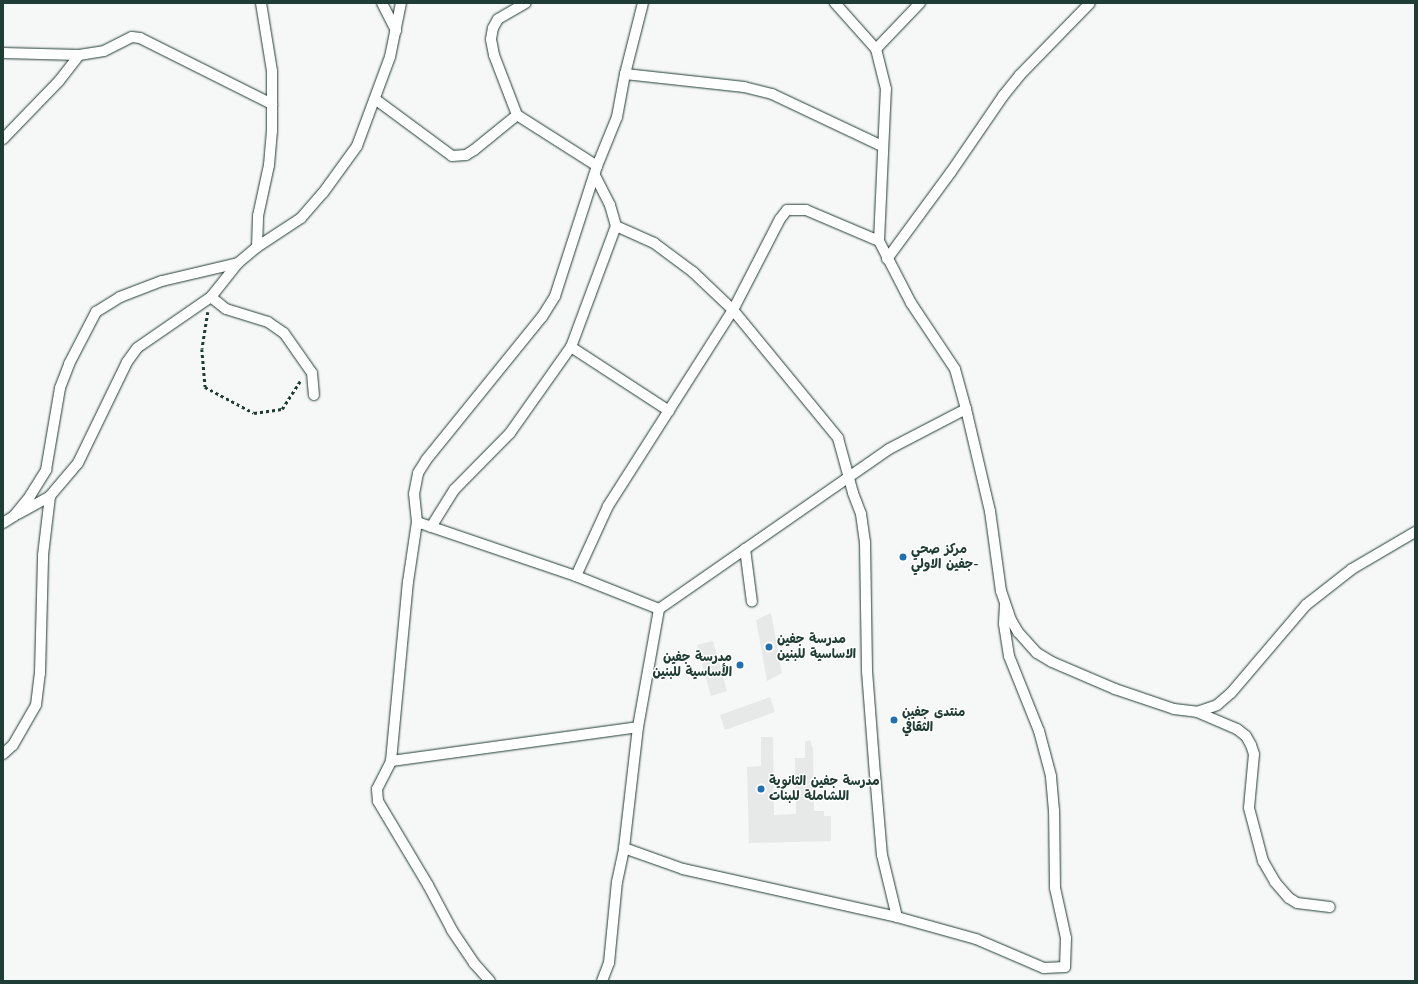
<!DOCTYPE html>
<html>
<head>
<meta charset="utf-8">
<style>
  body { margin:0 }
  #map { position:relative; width:1418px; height:984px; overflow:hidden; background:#f6f7f7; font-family:"Comic Neue","Playpen Sans Arabic",sans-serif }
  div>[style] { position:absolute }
  .built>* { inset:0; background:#e6e9e8 }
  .path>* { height:2.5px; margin-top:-1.25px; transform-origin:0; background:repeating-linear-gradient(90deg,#1f3d34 0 3px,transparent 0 6px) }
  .roads { filter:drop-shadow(0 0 1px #1f3d34) drop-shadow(0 0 1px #1f3d34) }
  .minor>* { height:10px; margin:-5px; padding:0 5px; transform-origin:5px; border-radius:5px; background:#fff }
  .dots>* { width:11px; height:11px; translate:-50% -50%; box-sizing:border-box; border:2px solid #fff; border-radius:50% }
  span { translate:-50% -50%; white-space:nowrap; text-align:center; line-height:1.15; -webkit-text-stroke:3px #fff; paint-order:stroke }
  .poi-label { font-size:13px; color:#1f3d34; font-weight:700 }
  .left { translate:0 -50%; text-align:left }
  .right { translate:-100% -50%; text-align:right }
  .frame { position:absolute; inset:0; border:4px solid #1f3d34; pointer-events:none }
</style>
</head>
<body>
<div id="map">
  <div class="built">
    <i style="clip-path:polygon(771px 613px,782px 673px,767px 681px,756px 620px)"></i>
    <i style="clip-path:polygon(713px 641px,727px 691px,711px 696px,697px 645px)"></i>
    <i style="clip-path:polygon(770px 697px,775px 712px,725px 730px,720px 715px)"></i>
    <i style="clip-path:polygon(761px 737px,773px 737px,774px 815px,796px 814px,795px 758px,805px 758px,805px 742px,810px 740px,813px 749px,814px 811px,824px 811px,824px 816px,831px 816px,831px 841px,749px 843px,747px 767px,761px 766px)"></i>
  </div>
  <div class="path">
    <i style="left:208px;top:312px;width:37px;rotate:99deg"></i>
    <i style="left:202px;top:349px;width:38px;rotate:85deg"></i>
    <i style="left:205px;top:387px;width:55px;rotate:28deg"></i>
    <i style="left:254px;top:413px;width:28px;rotate:-8deg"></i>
    <i style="left:282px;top:409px;width:35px;rotate:-57deg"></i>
  </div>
  <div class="roads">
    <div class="minor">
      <i style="left:382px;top:3px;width:31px;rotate:63deg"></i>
      <i style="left:876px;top:49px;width:64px;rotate:-46.3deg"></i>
      <i style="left:3px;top:53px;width:76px;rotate:1.5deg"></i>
      <i style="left:79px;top:55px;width:25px;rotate:-9deg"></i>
      <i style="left:104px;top:51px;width:31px;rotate:-27deg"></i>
      <i style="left:132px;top:37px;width:8px;rotate:7deg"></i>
      <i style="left:140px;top:38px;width:148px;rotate:26.6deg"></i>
      <i style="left:625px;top:74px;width:120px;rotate:6.2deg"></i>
      <i style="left:744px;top:87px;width:29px;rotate:14deg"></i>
      <i style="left:772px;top:94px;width:122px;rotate:25.3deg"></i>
      <i style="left:375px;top:99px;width:96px;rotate:36.5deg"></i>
      <i style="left:452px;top:156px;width:14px;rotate:-4deg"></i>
      <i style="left:466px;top:155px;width:9px;rotate:-32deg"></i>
      <i style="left:474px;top:150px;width:55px;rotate:-39.1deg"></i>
      <i style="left:517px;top:115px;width:95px;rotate:32.5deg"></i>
      <i style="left:517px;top:115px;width:64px;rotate:-111deg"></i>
      <i style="left:494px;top:55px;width:16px;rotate:-101deg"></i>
      <i style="left:491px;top:39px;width:11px;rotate:-80deg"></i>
      <i style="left:493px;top:28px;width:10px;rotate:-61deg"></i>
      <i style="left:498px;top:19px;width:32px;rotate:-30deg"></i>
      <i style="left:3px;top:139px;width:81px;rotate:-46deg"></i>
      <i style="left:59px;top:81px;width:33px;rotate:-52deg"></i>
      <i style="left:616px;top:226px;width:42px;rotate:24.1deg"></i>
      <i style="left:654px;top:243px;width:49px;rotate:36.6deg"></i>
      <i style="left:693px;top:272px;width:55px;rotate:43.5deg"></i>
      <i style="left:733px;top:310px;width:166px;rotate:50.6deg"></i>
      <i style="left:838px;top:438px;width:57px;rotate:74.7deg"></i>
      <i style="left:853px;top:493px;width:22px;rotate:69deg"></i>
      <i style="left:861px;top:514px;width:28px;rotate:82deg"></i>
      <i style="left:865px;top:542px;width:129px;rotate:89.1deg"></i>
      <i style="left:867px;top:671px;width:103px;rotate:85.6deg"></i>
      <i style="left:875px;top:774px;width:81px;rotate:85.1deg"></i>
      <i style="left:882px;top:855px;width:64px;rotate:76.4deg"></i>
      <i style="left:257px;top:247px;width:31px;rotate:-88deg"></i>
      <i style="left:258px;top:216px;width:52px;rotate:-77.8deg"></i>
      <i style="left:269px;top:165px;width:34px;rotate:-85deg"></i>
      <i style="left:272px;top:131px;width:60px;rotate:-90deg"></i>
      <i style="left:272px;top:71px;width:69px;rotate:-99.2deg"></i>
      <i style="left:887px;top:259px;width:108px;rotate:-53.7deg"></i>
      <i style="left:951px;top:172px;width:92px;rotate:-55.6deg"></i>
      <i style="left:1003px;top:96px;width:27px;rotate:-51deg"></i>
      <i style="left:1020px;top:75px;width:100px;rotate:-45.8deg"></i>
      <i style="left:238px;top:263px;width:43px;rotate:128.5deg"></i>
      <i style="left:211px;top:297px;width:19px;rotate:39deg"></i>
      <i style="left:226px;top:309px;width:44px;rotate:17.2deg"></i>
      <i style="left:268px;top:322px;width:19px;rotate:35deg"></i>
      <i style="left:284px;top:333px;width:49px;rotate:55deg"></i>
      <i style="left:312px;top:373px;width:22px;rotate:85deg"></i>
      <i style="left:571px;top:347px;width:117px;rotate:33.1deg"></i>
      <i style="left:966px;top:409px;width:105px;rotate:76.8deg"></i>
      <i style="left:990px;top:511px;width:81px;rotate:82.2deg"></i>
      <i style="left:1001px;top:591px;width:31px;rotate:71deg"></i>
      <i style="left:1011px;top:620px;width:14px;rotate:60deg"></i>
      <i style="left:1018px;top:632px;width:28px;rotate:48deg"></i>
      <i style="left:1037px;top:653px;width:17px;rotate:31deg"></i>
      <i style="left:1052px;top:662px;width:69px;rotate:23.2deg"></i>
      <i style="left:1115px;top:689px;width:62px;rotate:18.7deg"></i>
      <i style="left:1174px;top:709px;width:23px;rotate:7deg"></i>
      <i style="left:1197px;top:712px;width:21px;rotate:-19deg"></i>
      <i style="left:1217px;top:705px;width:18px;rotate:-41deg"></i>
      <i style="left:1231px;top:693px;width:116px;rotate:-49.6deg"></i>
      <i style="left:1306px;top:605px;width:58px;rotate:-38deg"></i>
      <i style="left:1352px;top:569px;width:73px;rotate:-30.4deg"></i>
      <i style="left:18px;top:514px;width:37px;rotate:-29deg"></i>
      <i style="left:50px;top:496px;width:43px;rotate:-49.7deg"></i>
      <i style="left:78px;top:463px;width:112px;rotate:-64.1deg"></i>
      <i style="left:127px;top:362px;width:17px;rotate:-54deg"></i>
      <i style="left:137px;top:348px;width:90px;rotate:-34.6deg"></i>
      <i style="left:417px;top:522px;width:168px;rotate:18.8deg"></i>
      <i style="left:576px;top:576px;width:89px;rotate:21.7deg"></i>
      <i style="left:659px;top:609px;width:280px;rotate:-34.8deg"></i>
      <i style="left:889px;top:449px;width:87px;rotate:-27.5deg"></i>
      <i style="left:966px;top:409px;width:41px;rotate:-105.4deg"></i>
      <i style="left:955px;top:369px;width:79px;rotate:-123.7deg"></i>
      <i style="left:911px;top:303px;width:70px;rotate:-117.3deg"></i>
      <i style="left:879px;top:241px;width:152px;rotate:-87.4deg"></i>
      <i style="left:886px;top:89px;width:41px;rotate:-104deg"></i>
      <i style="left:876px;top:49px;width:62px;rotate:-131.7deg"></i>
      <i style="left:3px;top:523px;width:13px;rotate:-32deg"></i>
      <i style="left:14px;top:516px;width:26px;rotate:-51deg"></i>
      <i style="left:30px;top:496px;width:31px;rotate:-58deg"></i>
      <i style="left:46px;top:470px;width:83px;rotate:-80.3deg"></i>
      <i style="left:60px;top:388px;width:26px;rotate:-69deg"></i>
      <i style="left:69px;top:364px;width:59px;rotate:-62.6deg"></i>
      <i style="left:96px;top:312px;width:28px;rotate:-32deg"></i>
      <i style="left:120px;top:297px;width:45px;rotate:-20.9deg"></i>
      <i style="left:162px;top:281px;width:78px;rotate:-13.3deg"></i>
      <i style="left:238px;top:263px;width:25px;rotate:-40deg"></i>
      <i style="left:257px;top:247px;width:53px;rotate:-33.4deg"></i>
      <i style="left:301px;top:218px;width:33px;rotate:-49deg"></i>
      <i style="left:323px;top:193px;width:58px;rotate:-54.1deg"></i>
      <i style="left:357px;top:146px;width:95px;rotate:-69.7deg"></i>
      <i style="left:390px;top:57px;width:55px;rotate:-78.5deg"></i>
      <i style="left:431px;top:527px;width:44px;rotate:-58.1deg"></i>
      <i style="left:454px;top:490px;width:80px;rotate:-45.5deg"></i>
      <i style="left:510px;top:433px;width:105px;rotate:-54.7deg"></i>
      <i style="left:571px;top:347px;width:129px;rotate:-69.6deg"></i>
      <i style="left:616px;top:226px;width:22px;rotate:-106deg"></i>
      <i style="left:610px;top:205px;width:34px;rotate:-117deg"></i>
      <i style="left:745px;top:549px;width:53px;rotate:82.5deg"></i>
      <i style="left:576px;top:576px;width:77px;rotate:-65.4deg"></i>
      <i style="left:608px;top:506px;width:232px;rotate:-57.5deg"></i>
      <i style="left:733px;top:310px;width:102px;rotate:-62.7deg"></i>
      <i style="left:780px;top:219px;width:11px;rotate:-52deg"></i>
      <i style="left:787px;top:210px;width:19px"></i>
      <i style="left:806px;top:210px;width:79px;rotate:23deg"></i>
      <i style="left:1197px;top:712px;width:43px;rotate:23deg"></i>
      <i style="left:1237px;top:729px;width:11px;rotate:38deg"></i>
      <i style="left:1246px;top:736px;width:10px;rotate:61deg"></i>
      <i style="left:1251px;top:745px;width:9px;rotate:72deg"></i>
      <i style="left:1254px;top:754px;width:54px;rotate:95.3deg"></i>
      <i style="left:1249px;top:808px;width:55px;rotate:75.2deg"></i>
      <i style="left:1263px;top:861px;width:24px;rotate:60deg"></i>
      <i style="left:1275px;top:882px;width:21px;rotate:49deg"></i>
      <i style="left:1289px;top:898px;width:9px;rotate:32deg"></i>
      <i style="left:1297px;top:903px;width:33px;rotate:7deg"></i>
      <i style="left:3px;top:754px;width:13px;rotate:-42deg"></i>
      <i style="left:13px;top:745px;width:46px;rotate:-60.1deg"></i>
      <i style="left:36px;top:705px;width:32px;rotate:-83deg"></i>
      <i style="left:40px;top:673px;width:118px;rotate:-88.5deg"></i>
      <i style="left:43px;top:555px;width:59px;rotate:-83.2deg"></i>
      <i style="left:391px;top:761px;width:249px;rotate:-7.8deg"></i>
      <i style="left:624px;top:848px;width:63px;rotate:19.6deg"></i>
      <i style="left:683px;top:869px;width:219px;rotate:12.6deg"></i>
      <i style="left:897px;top:917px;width:82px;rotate:15.6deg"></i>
      <i style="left:976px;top:939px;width:74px;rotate:23.1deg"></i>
      <i style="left:1044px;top:968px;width:21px;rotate:-3deg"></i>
      <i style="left:1065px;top:967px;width:29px;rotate:-88deg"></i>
      <i style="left:1066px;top:938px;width:51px;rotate:-102.4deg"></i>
      <i style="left:1055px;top:888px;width:77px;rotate:-90.7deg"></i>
      <i style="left:1054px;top:811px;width:35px;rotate:-95deg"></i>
      <i style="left:1051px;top:776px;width:47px;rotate:-104.9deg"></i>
      <i style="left:1039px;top:731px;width:81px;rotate:-111.8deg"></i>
      <i style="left:1009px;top:656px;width:33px;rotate:-99deg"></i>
      <i style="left:1004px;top:623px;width:17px;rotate:-87deg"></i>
      <i style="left:490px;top:981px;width:24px;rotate:-132deg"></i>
      <i style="left:474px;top:963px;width:40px;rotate:-124deg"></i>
      <i style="left:452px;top:930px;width:51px;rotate:-118.1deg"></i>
      <i style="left:428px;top:885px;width:98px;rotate:-120.8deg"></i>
      <i style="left:378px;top:801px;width:12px;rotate:-95deg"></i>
      <i style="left:377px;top:789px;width:31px;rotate:-63deg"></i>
      <i style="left:391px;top:761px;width:180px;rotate:-84.6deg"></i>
      <i style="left:408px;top:582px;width:61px;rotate:-81.5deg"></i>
      <i style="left:417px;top:522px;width:28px;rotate:-96deg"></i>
      <i style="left:414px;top:494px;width:21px;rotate:-79deg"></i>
      <i style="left:418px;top:473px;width:15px;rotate:-58deg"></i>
      <i style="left:426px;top:460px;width:184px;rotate:-51deg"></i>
      <i style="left:542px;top:317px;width:25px;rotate:-58deg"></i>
      <i style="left:555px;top:296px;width:137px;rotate:-72.1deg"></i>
      <i style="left:597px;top:166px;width:53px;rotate:-67.8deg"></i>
      <i style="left:617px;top:117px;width:44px;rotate:-79.5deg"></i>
      <i style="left:625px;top:74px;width:73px;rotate:-75.8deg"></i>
      <i style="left:602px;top:981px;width:19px;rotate:-69deg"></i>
      <i style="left:609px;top:963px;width:81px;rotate:-84.4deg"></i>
      <i style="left:617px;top:882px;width:35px;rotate:-78deg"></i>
      <i style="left:624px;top:848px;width:122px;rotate:-83.4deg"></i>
      <i style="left:638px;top:727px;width:120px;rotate:-79.9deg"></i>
    </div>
  </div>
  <div class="dots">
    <i style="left:903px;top:557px;background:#1f6fb2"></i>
    <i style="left:769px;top:647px;background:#1f6fb2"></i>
    <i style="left:740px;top:665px;background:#1f6fb2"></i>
    <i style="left:894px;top:720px;background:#1f6fb2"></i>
    <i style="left:761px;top:789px;background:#1f6fb2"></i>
  </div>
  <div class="poi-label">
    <span class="left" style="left:911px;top:557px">مركز صحي<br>جفين الاولي-</span>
    <span class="left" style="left:777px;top:647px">مدرسة جفين<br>الاساسية للبنين</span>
    <span class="right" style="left:732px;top:665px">مدرسة جفين<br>الأساسية للبنين</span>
    <span class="left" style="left:902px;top:720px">منتدى جفين<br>الثقافي</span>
    <span class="left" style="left:769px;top:789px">مدرسة جفين الثانوية<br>اللشاملة للبنات</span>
  </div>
  <div class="frame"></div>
</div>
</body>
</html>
